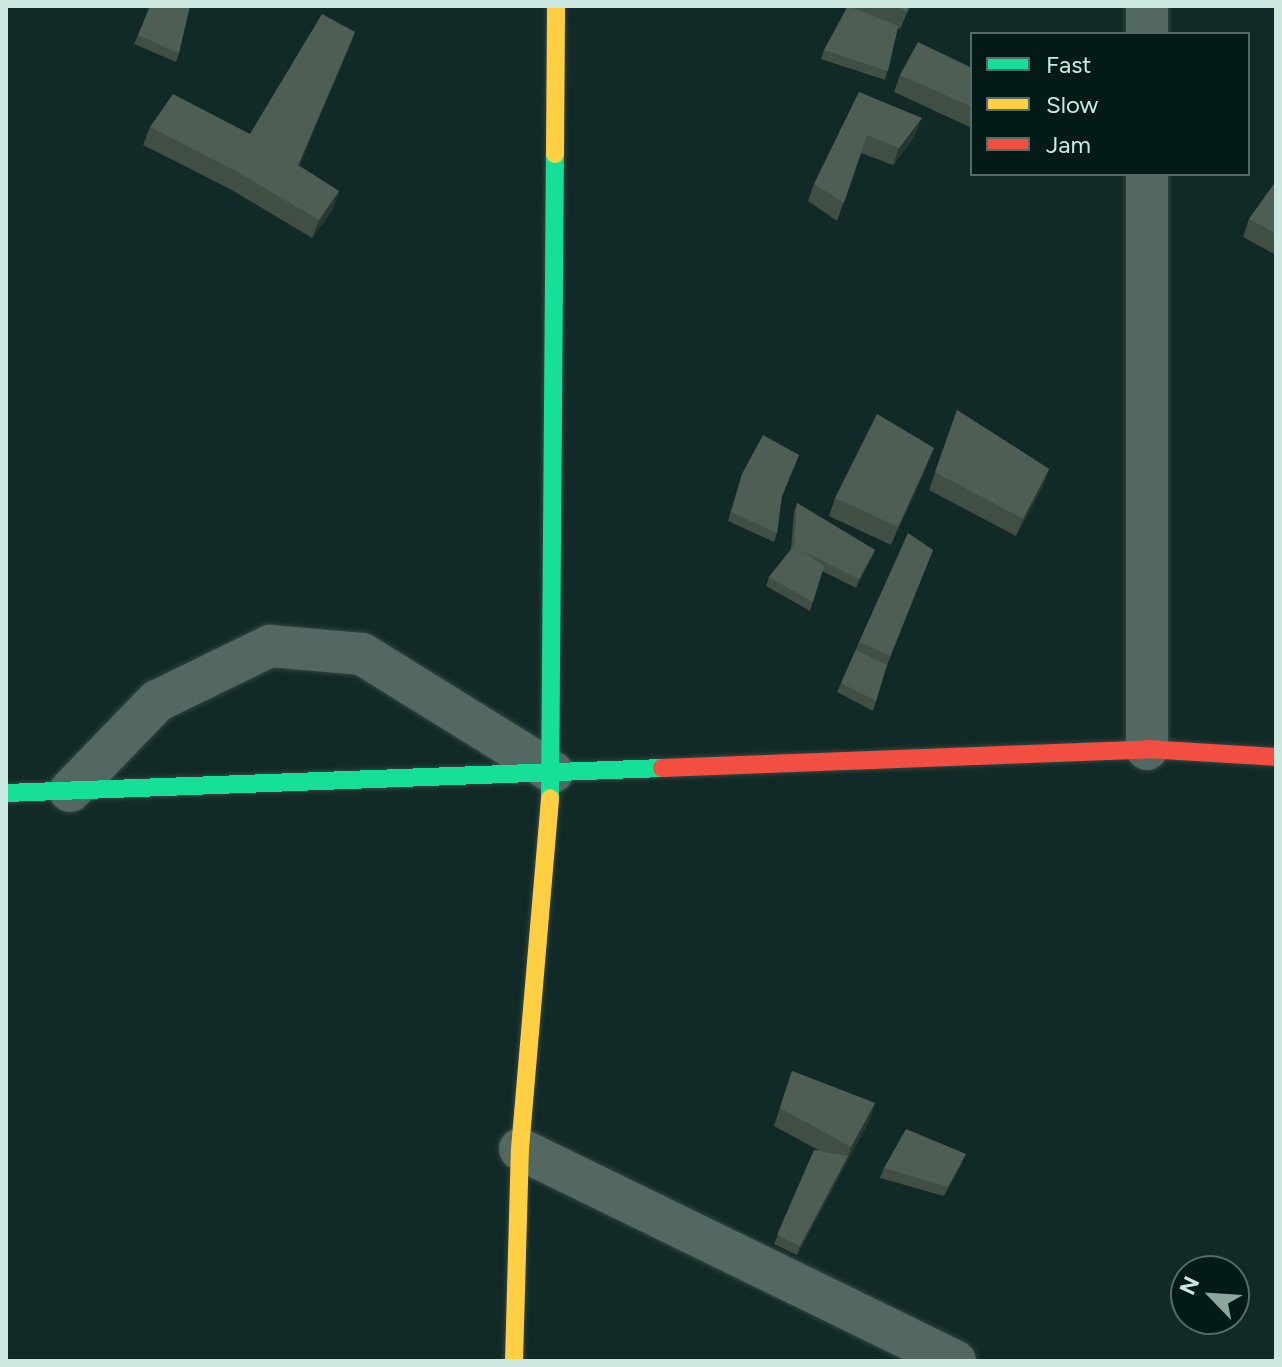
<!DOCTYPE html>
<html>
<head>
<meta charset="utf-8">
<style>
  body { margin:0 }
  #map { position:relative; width:1282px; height:1367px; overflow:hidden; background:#122a27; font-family:Figtree,sans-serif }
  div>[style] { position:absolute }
  .roads { filter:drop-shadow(0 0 2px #334642) drop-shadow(0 0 2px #334642) }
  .street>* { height:42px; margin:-21px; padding:0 21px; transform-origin:21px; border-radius:21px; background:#536763 }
  .fast>* { height:18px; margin:-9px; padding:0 9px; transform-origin:9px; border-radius:9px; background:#16e098 }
  .slow>* { height:18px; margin:-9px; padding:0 9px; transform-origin:9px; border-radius:9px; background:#ffcf43 }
  .jam>* { height:18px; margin:-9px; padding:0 9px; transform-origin:9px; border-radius:9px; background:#f24e42 }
  .wall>* { inset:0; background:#404e44 }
  .shaded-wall>* { inset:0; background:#273831 }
  .building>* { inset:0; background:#4f5e55 }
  span { translate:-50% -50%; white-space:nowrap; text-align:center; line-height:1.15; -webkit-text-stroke:8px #041a16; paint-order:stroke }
  .frame { position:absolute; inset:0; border:8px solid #cde8e1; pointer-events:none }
  .legend { position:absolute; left:970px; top:32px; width:280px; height:144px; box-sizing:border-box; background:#041a16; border:2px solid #546c67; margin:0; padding:10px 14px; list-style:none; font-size:24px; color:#cde8e1 }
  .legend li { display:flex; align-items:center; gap:16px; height:40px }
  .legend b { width:40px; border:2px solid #546c67 }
  .north { position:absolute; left:1170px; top:1255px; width:80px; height:80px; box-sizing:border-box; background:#041a16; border:2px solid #546c67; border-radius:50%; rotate:295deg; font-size:22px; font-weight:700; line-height:32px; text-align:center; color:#cde8e1 }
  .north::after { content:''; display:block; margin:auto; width:28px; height:36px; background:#8ca6a0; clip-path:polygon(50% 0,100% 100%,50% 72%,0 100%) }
</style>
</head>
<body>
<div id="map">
  <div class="roads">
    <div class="street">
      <i style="left:1147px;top:6px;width:28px;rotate:90deg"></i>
      <i style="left:1147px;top:174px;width:575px;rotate:90deg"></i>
      <i style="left:70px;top:791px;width:125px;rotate:-46deg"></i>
      <i style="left:157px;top:701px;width:126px;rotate:-26deg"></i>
      <i style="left:270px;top:646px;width:92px;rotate:5deg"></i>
      <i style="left:362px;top:654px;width:224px;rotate:31.8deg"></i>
      <i style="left:520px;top:1149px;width:484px;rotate:26deg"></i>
    </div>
    <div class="fast">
      <i style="left:6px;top:793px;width:656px;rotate:-2.18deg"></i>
      <i style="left:550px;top:798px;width:644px;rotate:-89.56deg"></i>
    </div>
    <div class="slow">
      <i style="left:555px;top:154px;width:148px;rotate:-89.6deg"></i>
      <i style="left:514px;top:1361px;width:212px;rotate:-88.4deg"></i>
      <i style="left:520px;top:1149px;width:352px;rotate:-85.1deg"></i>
    </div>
    <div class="jam">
      <i style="left:662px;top:768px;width:485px;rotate:-2.2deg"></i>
      <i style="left:1147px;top:749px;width:129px;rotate:3.5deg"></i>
    </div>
  </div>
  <div class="wall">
    <i style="clip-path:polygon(848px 6px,910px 6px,900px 29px,898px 28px,885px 80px,821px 59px,824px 50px)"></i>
    <i style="clip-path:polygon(187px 14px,179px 53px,176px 62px,134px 44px,138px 35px)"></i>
    <i style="clip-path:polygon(355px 32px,299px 166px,339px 191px,333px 209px,312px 238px,230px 189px,143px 145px,150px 127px,250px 134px)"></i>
    <i style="clip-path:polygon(972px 68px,972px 128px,894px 92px,900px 75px)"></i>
    <i style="clip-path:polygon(859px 92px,915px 136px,893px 165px,861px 153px,837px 221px,808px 201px,814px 184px)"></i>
    <i style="clip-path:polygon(1276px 181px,1276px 255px,1243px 237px,1249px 219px)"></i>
    <i style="clip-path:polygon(957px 410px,1049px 469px,1043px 486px,1016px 536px,929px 490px)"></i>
    <i style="clip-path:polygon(799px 455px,781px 498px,777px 533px,774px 542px,728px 521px,742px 474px)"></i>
    <i style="clip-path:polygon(927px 466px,891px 545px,829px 516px,835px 498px)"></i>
    <i style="clip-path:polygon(797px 503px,875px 550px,871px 559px,856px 588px,822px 571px,810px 611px,766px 586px,769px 577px,791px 549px,794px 512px)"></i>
    <i style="clip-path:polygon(933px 550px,886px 668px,873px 711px,837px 692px,841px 683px,859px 642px)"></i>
    <i style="clip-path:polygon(792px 1071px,875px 1103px,869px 1121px,797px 1255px,774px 1244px,818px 1150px,774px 1126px)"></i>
    <i style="clip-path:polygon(962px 1163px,944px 1196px,880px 1178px,884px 1168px)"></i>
  </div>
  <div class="shaded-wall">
    <i style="clip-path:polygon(355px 32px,349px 49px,291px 183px,298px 165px)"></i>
    <i style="clip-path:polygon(922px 118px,915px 136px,893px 165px,899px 148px)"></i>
    <i style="clip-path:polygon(339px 191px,333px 209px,312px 238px,319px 220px)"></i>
    <i style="clip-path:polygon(934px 448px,927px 466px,891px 545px,898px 527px)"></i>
    <i style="clip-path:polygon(1049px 469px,1043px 486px,1016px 536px,1023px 519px)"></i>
    <i style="clip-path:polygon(875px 550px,871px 559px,856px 588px,859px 579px)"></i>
    <i style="clip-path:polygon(875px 1103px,869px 1121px,797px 1255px,800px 1246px,848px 1156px,851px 1147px)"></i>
    <i style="clip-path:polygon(966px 1154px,962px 1163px,944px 1196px,948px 1187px)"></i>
  </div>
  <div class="building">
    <i style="clip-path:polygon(150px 6px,190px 6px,179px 53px,138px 35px)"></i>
    <i style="clip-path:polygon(848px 6px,898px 26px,888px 71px,824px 50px)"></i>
    <i style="clip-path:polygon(893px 6px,909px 6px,907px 12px)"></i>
    <i style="clip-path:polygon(322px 14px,355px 32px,298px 165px,339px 191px,319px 220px,236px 171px,150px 127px,173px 94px,250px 134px)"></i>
    <i style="clip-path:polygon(918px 42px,972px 68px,972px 107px,900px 75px)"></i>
    <i style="clip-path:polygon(859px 92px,922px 118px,899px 148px,867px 135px,844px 203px,814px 184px)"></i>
    <i style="clip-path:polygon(1276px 181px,1276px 234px,1249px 219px)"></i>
    <i style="clip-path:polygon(957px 410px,1049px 469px,1023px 519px,935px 472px)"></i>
    <i style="clip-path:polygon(877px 414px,934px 448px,898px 527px,835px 498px)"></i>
    <i style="clip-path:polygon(763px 435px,799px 455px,782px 496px,777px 533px,731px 512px,742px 474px)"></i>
    <i style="clip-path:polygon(797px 503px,875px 550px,859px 579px,803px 551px,824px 566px,813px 602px,769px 577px,794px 546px)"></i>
    <i style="clip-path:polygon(908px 533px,933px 550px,890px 656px,859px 642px)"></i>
    <i style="clip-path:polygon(856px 650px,887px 665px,876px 701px,841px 683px)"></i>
    <i style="clip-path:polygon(792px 1071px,875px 1103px,851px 1147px,780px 1108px)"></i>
    <i style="clip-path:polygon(906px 1129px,966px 1154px,948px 1187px,884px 1168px)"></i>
    <i style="clip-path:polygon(814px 1150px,848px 1156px,800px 1246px,777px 1235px)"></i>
  </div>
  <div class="frame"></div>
  <ul class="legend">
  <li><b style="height:10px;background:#16e098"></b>Fast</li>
  <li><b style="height:10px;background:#ffcf43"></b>Slow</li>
  <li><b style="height:10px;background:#f24e42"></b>Jam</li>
  </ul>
  <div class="north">N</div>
</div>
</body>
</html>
